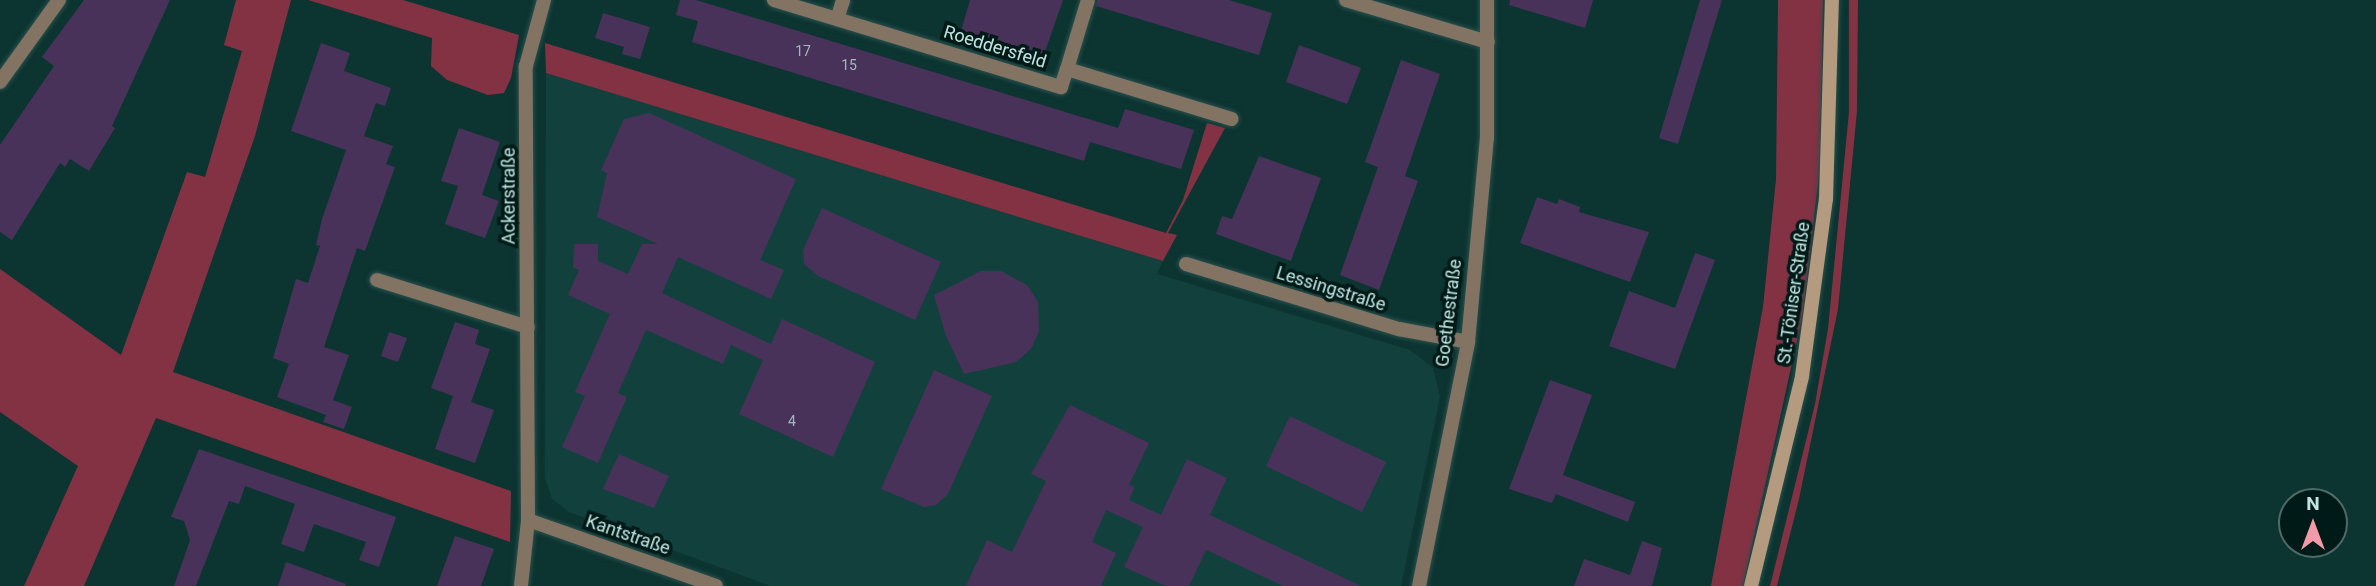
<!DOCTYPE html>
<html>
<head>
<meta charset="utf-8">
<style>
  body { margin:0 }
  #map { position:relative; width:2376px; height:586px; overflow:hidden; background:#0c3431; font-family:Roboto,sans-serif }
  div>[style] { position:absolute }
  .built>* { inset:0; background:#12403d }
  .green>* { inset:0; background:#833244 }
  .building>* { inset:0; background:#49325a }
  .roads { filter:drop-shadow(0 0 2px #29504d) drop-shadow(0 0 2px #29504d) }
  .minor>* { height:14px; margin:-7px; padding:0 7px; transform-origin:7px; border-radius:7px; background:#837362 }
  .secondary>* { height:14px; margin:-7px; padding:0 7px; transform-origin:7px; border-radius:7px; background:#b49b7f }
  span { translate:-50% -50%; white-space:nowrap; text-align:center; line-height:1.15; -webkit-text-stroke:7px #001a18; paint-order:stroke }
  .number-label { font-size:14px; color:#a4b8bf }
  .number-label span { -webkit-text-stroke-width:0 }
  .street-label { font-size:18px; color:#c2e5e1 }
  .north { position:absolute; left:2278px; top:488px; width:70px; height:70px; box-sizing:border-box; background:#001a18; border:2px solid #4e6b68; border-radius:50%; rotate:0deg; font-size:19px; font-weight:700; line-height:28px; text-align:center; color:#c2e5e1 }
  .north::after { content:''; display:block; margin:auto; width:24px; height:32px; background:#f39aa8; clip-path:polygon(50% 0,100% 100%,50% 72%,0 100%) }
</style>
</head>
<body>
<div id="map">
  <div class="built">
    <i style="clip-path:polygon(546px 73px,1163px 261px,1157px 274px,1410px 350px,1433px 368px,1440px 397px,1401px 586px,771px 586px,569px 512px,552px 499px,545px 478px)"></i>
  </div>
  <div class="green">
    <i style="clip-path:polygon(236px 0,291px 0,255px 136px,173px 372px,511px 491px,510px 542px,156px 418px,84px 586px,24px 586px,78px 466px,0 412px,0 269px,121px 355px,187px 172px,205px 177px,242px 51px,224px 45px)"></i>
    <i style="clip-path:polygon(308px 0,403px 0,519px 35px,511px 78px,504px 93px,488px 95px,447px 80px,431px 66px,432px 38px)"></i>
    <i style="clip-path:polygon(1778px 0,1823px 0,1820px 165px,1803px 313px,1743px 586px,1711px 586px,1763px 307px,1776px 179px)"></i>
    <i style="clip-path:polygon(1849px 0,1858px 0,1857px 111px,1838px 309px,1799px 499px,1777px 586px,1770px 586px,1815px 404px,1828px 329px,1849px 112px)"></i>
    <i style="clip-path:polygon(545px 43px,1166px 233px,1183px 200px,1207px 123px,1225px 128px,1168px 233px,1177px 235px,1163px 261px,546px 73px)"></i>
  </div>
  <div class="building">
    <i style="clip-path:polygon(84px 0,170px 0,112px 126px,115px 128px,89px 171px,70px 159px,65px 167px,60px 163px,12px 240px,0 232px,0 145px,54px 66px,42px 57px)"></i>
    <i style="clip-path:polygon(680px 0,696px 0,1118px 128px,1125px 109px,1194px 130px,1181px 169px,1090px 142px,1084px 161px,692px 42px,698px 21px,676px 15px)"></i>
    <i style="clip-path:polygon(970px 0,1063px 0,1041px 63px,959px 38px)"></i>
    <i style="clip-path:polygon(1097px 0,1229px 0,1272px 13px,1259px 55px,1096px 6px)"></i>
    <i style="clip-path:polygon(1510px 0,1593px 0,1585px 28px,1509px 5px)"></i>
    <i style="clip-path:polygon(1700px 0,1722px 0,1678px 144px,1659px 138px)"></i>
    <i style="clip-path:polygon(603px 13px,650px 27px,640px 59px,622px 54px,624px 47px,595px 38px)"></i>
    <i style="clip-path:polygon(321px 43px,350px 53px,344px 71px,391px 88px,385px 106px,376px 103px,364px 136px,393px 146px,386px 164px,395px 167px,365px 251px,357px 248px,324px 347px,349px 355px,333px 400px,352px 407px,344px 429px,323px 422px,326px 415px,277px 397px,289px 364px,273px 358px,296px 279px,308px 283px,320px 246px,316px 245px,322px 219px,346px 150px,291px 131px)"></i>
    <i style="clip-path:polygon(1299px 45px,1361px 68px,1347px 104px,1286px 82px)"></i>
    <i style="clip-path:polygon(1401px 60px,1440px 74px,1405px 176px,1418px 181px,1379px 290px,1340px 275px,1378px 167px,1365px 162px)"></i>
    <i style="clip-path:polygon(649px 113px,796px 179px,760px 260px,784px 270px,771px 299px,678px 257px,662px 293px,771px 344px,782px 319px,875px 362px,833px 457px,739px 414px,763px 360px,731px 345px,723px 364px,646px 330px,618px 393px,627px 397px,598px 463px,562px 447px,585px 396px,575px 392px,610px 314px,568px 295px,579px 270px,573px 267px,574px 244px,598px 244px,598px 261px,628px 274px,642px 244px,658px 244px,597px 217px,607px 173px,601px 170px,624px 119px)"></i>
    <i style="clip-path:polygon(459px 128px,500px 142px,482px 195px,499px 201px,485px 238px,445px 224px,458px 186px,441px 181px)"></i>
    <i style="clip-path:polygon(1259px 156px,1321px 178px,1291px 261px,1216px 234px,1222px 216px,1232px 219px)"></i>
    <i style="clip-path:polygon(1537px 197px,1557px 204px,1559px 199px,1580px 207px,1579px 212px,1649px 232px,1630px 282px,1520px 243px)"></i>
    <i style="clip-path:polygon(822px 208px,941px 262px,915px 320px,818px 276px,804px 264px,803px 250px)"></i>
    <i style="clip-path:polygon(1695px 253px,1715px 260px,1675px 369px,1609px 346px,1629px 291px,1675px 308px)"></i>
    <i style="clip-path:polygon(981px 271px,1001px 271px,1027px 285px,1038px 302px,1039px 331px,1031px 349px,1016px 362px,964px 374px,946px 336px,934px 295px)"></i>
    <i style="clip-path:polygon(455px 322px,479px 330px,475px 344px,490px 349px,471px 402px,494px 410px,475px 463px,435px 449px,453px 396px,431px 388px)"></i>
    <i style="clip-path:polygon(389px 332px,407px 338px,398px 362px,381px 356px)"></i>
    <i style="clip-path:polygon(934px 370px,992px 396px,948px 494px,936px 505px,924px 507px,881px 489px)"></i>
    <i style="clip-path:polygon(1550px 380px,1592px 395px,1563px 475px,1635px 502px,1628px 522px,1556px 494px,1552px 503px,1509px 489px)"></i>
    <i style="clip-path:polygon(1070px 405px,1149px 443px,1129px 485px,1135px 487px,1129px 500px,1161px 515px,1187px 459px,1227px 478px,1210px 515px,1361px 586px,1283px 586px,1206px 550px,1189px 586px,1166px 586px,1124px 567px,1143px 527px,1106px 510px,1092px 542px,1116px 553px,1101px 586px,966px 586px,987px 540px,1012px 552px,1046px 481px,1031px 474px)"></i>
    <i style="clip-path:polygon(1290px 416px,1386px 462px,1362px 512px,1266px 466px)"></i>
    <i style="clip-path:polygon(199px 449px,396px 517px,379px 567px,359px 560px,366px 542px,314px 524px,304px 552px,281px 544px,295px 504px,245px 486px,239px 504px,229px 501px,196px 586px,174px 586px,190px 540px,184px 521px,171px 517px)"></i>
    <i style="clip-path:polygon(619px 454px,669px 476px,654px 508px,603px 489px)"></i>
    <i style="clip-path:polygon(455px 536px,494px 549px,481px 586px,437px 586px)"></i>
    <i style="clip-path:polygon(1642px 541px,1662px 548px,1652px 586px,1574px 586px,1584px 559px,1630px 575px)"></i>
    <i style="clip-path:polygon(286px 562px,346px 584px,345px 586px,278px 586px)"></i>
  </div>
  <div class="roads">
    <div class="minor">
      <i style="left:774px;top:0;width:300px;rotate:16.9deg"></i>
      <i style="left:1061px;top:87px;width:19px;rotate:-72deg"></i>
      <i style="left:1067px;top:69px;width:172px;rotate:16.9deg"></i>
      <i style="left:1346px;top:0;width:148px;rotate:16.5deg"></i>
      <i style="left:837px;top:19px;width:20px;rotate:-72deg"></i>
      <i style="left:1067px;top:69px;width:72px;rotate:-73.1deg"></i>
      <i style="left:0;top:82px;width:101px;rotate:-54.3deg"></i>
      <i style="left:1186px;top:264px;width:223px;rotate:17deg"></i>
      <i style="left:1399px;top:329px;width:70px;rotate:10.7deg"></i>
      <i style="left:377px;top:280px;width:158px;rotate:17.3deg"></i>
      <i style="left:528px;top:520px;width:199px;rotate:19.3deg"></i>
      <i style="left:521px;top:586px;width:66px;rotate:-83.9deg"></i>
      <i style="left:528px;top:520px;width:454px;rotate:-90.3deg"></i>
      <i style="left:526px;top:66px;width:68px;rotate:-74.7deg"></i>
      <i style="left:1419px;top:586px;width:249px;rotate:-78.6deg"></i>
      <i style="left:1468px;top:342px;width:205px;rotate:-84.7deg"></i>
      <i style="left:1487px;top:138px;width:138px;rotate:-90deg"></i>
    </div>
    <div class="secondary">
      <i style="left:1751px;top:586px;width:216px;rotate:-76.3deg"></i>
      <i style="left:1802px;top:376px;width:179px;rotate:-82.3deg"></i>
      <i style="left:1826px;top:199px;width:199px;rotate:-88.3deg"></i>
    </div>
  </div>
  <div class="number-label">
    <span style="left:803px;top:51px">17</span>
    <span style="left:849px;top:65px">15</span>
    <span style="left:792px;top:421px">4</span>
  </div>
  <div class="street-label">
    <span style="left:995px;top:47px;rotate:17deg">Roeddersfeld</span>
    <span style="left:509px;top:196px;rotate:-90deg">Ackerstraße</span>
    <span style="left:1331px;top:289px;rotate:17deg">Lessingstraße</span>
    <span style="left:1794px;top:293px;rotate:-82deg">St.-Töniser-Straße</span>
    <span style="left:1449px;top:313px;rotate:-83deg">Goethestraße</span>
    <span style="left:628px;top:535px;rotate:19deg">Kantstraße</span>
  </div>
  <div class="north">N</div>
</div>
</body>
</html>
